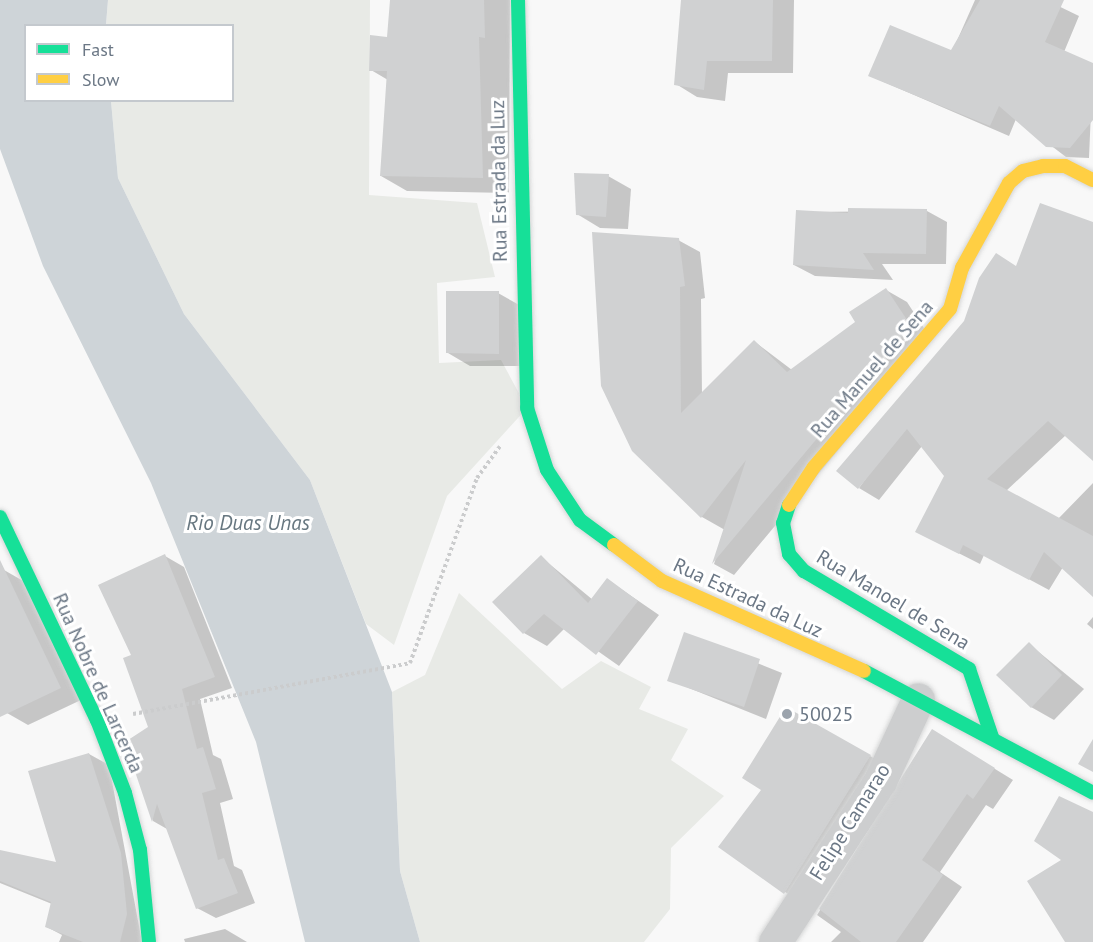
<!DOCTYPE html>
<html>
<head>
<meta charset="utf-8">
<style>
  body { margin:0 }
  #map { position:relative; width:1093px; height:942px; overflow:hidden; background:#f8f8f8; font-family:"PT Sans",sans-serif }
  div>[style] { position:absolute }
  .green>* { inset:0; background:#e8eae6 }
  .water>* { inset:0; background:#ced4d8 }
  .shadow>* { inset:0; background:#0003 }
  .building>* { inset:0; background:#d0d1d2 }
  .path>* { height:4px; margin-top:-2px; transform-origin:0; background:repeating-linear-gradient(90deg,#cbcccd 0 3px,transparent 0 6px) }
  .roads { filter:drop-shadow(0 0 2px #d5d6d6) drop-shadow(0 0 2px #d5d6d6) }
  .street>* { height:33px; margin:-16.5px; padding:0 16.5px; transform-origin:16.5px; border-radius:16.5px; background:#cdcecf }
  .fast>* { height:14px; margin:-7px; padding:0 7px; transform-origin:7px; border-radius:7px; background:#16e098 }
  .slow>* { height:14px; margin:-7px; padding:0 7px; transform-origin:7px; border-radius:7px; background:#ffcf43 }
  .dots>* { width:16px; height:16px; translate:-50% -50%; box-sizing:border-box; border:3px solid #fff; border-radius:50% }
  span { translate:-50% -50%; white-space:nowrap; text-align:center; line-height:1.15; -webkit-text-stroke:6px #fff; paint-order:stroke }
  .street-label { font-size:20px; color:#6b7785 }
  .poi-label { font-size:20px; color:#6b7785 }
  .left { translate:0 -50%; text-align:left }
  .water-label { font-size:21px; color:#677780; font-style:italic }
  .legend { position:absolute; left:24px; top:24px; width:210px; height:78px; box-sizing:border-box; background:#fff; border:2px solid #c4c9ce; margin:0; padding:8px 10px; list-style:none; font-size:18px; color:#6b7785 }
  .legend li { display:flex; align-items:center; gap:12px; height:30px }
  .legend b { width:30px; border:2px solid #c4c9ce }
</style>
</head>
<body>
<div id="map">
  <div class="green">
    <i style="clip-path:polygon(108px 0,370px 0,369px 195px,477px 203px,495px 277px,437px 283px,439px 363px,501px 360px,527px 408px,447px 496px,394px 645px,366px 624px,310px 480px,184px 314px,118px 178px,111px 101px,232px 100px,232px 26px,106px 26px)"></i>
    <i style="clip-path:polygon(459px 593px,562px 689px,601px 661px,651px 687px,639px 709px,688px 729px,671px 760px,724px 796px,671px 848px,670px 909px,644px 942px,420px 942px,400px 871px,392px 692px,425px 675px)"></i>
  </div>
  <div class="water">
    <i style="clip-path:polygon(0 0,108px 0,106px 25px,26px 26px,26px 100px,111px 101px,118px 178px,184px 314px,310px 480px,392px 692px,400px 871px,420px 942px,305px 942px,256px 742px,151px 483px,43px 266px,0 149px)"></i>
  </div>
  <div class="shadow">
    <i style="clip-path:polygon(391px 0,510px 0,509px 193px,407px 191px,381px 176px,388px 80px,371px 70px,389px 39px)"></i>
    <i style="clip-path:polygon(683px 0,794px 0,793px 73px,728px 73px,725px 101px,697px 97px,676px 84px)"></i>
    <i style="clip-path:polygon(975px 0,1046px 0,1079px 16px,1064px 52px,1093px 65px,1089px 158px,1066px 157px,1016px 119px,1009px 136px,870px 76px,952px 52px)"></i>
    <i style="clip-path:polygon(608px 176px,631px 189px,628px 229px,600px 228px,577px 214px)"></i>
    <i style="clip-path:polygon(927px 211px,947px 222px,946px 264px,882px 264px,893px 280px,815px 276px,794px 265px,797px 212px)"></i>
    <i style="clip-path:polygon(1093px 223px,1093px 459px,1066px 435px,1006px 491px,1058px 519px,1093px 483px,1093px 592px,1063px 567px,1049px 590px,984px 555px,980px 564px,917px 532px,945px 476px,922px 446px,879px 500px,859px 488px,1018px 267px)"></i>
    <i style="clip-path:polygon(678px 240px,700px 252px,705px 298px,701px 299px,702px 395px,755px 342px,792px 370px,858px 323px,886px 290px,907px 302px,931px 339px,734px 575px,714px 564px,725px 530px,702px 517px,634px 450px)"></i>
    <i style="clip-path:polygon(498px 293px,521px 306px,521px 366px,470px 366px,448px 353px)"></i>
    <i style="clip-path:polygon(165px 556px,184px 567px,232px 688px,200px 699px,213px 755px,221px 759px,233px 799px,220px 803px,234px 866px,242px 870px,255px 903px,216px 918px,197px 908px,167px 829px,153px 821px,127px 742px,150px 728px,133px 656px)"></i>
    <i style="clip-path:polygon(541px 557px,593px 600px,608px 580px,659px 615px,619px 666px,565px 628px,547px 646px,524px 633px)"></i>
    <i style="clip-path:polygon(4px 570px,25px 582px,81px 700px,28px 725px,7px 713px,0 698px)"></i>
    <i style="clip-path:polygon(1093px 617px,1093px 629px,1087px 624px)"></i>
    <i style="clip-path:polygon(685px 634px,782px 673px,766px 719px,669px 680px)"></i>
    <i style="clip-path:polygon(1029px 644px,1084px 689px,1054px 720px,1031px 707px)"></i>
    <i style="clip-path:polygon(787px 709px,893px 769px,807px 905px,785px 892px)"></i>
    <i style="clip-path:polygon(933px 731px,1013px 780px,993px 809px,986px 805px,940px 872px,962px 887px,923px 942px,831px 942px,841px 932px,817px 915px)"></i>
    <i style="clip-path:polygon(89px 754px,109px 765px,142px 942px,59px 942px,62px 935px,47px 927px,52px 904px,0 883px,0 852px,58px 864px)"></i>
    <i style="clip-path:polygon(225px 929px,247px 942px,185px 942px,184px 939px)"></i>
  </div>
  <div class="building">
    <i style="clip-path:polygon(390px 0,484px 0,485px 38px,479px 37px,483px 178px,380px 176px,387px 71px,369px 71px,370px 35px,387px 37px)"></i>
    <i style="clip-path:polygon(681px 0,773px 0,772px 61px,707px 61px,704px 90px,674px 85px)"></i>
    <i style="clip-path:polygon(980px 0,1064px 0,1045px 42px,1093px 63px,1093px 120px,1070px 148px,1046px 147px,999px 106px,990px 126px,868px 76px,890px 25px,951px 50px)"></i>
    <i style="clip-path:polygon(574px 173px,609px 174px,606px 217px,576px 215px)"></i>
    <i style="clip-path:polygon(1040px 203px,1093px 222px,1093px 461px,1048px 421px,987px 479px,1093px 536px,1093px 597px,1044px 552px,1029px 580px,963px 545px,959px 554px,915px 532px,944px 476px,907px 429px,858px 489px,836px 471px,964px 321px,979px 278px,996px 253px,1016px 266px)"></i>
    <i style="clip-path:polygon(848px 208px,927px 209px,926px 254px,863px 253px,874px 270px,793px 265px,796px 210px,848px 213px)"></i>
    <i style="clip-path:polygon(592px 232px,679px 238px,685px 286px,680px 287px,681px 413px,754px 340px,787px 372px,855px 322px,849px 312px,886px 288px,911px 326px,712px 564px,746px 460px,701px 518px,632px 451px,601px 386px)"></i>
    <i style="clip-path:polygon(446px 291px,499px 291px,499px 354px,446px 353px)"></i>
    <i style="clip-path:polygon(165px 554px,215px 677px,182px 689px,197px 749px,203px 747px,216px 789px,202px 793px,218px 860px,224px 858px,238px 893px,196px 909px,157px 804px,152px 822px,125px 742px,148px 727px,123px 658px,131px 655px,98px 585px)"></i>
    <i style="clip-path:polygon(541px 555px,588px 603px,607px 578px,638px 601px,596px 655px,544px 614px,523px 634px,492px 602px)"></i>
    <i style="clip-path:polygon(0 560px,61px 688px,0 717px)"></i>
    <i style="clip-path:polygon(684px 632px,760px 659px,744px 707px,667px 681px)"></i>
    <i style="clip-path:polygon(1029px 642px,1062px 675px,1031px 708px,996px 675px)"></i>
    <i style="clip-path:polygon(786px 707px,871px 755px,784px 894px,718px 847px,761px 790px,742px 778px)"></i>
    <i style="clip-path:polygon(932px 729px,995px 768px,973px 799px,967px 794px,922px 860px,943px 875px,896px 942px,861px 942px,819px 909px)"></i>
    <i style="clip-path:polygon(1093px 739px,1093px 772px,1078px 764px)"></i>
    <i style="clip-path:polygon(89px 753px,121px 853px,127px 914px,120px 942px,83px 942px,45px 927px,51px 902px,0 881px,0 850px,56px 862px,28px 771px)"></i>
    <i style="clip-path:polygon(1059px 796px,1093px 812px,1093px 942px,1065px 942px,1027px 881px,1061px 860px,1034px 841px)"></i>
  </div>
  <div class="path">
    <i style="left:133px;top:714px;width:282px;rotate:-10.4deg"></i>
    <i style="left:410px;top:663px;width:197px;rotate:-70.1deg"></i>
    <i style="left:477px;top:478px;width:39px;rotate:-54deg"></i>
  </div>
  <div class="roads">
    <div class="street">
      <i style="left:775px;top:942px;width:192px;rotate:-56.9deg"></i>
      <i style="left:880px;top:781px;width:90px;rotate:-65.1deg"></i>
    </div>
    <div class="fast">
      <i style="left:518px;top:0;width:408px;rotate:88.7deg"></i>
      <i style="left:527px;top:408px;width:65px;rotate:72.1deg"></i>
      <i style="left:547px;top:470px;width:60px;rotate:56.6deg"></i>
      <i style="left:580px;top:520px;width:42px;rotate:36.3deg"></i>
      <i style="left:789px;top:505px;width:19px;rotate:108deg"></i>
      <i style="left:783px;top:523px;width:32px;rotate:79deg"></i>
      <i style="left:789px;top:554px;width:23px;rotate:49deg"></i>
      <i style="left:804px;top:571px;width:192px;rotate:30.7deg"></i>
      <i style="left:969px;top:669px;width:72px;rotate:71.3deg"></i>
      <i style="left:0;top:517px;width:225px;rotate:64.5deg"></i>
      <i style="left:97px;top:720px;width:78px;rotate:69deg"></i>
      <i style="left:125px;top:793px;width:59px;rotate:75.3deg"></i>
      <i style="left:140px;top:850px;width:92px;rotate:84.4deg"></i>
      <i style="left:864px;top:671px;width:259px;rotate:28deg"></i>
    </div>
    <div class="slow">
      <i style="left:789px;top:505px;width:45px;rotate:-56.7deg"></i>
      <i style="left:814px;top:467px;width:208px;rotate:-49.3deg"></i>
      <i style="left:950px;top:309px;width:43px;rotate:-73.7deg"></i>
      <i style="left:962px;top:268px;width:97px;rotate:-61.1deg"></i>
      <i style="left:1009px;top:183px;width:18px;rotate:-41deg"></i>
      <i style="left:1023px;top:171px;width:21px;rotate:-14deg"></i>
      <i style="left:1043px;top:166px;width:22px"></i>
      <i style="left:1065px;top:166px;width:31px;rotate:27deg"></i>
      <i style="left:614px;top:545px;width:60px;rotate:36.9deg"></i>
      <i style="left:662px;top:581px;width:221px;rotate:24deg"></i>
    </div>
  </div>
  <div class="dots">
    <i style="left:787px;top:714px;background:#9ca4ad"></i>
  </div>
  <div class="street-label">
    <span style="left:499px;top:181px;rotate:-91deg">Rua Estrada da Luz</span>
    <span style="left:872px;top:369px;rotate:-49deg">Rua Manuel de Sena</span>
    <span style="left:748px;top:598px;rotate:25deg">Rua Estrada da Luz</span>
    <span style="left:893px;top:600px;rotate:31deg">Rua Manoel de Sena</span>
    <span style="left:98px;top:683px;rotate:66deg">Rua Nobre de Larcerda</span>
    <span style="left:850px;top:822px;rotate:-58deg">Felipe Camarao</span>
  </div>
  <div class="poi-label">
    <span class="left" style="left:799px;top:714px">50025</span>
  </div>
  <div class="water-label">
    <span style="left:248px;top:523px">Rio Duas Unas</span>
  </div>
  <ul class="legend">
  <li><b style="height:8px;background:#16e098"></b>Fast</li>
  <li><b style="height:8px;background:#ffcf43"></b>Slow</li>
  </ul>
</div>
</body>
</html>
